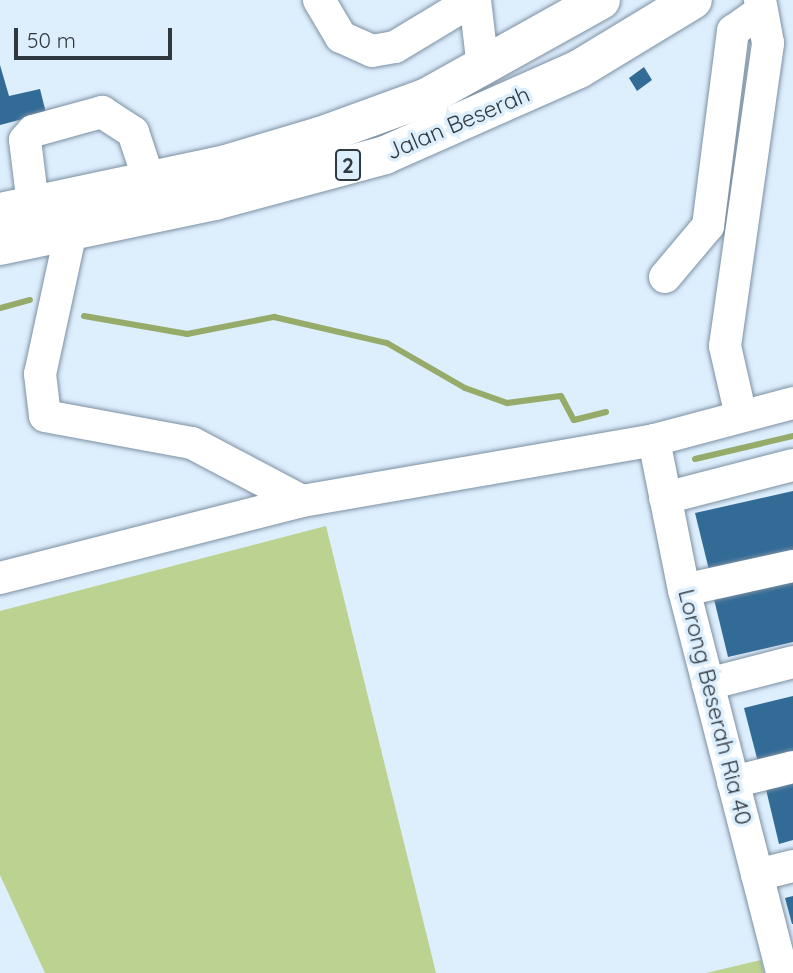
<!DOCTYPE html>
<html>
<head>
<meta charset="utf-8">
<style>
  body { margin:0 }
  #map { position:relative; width:793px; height:973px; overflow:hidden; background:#ddeefd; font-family:Quicksand,sans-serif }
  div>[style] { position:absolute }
  .green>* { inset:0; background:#bcd290 }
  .stream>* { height:6px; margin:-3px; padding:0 3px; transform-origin:3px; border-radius:3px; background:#96ab6a }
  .building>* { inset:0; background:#336b97 }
  .roads { filter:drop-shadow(0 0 2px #7c90a2) drop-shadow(0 0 2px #7c90a2) }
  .minor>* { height:32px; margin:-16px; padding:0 16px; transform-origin:16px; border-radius:16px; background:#fff }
  .highway>* { height:38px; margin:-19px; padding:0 19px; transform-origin:19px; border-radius:19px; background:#fff }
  span { translate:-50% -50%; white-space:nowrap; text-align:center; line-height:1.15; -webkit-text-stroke:7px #ddeefd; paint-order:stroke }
  .shield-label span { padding:2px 5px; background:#ddeefd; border:2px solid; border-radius:5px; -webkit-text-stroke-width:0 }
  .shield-label { font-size:21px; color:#2f383f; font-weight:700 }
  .street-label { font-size:23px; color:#2f383f }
  .scale { position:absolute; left:14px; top:28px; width:158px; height:32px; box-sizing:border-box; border:4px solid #2f383f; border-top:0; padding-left:9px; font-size:21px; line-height:24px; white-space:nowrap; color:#2f383f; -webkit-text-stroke:5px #ddeefd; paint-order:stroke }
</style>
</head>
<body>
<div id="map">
  <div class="green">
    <i style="clip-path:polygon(326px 526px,436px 973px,45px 973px,0 875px,0 611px)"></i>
    <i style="clip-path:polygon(761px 960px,764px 973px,706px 973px)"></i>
  </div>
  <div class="stream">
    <i style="left:0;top:308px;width:31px;rotate:-15deg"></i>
    <i style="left:84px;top:316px;width:105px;rotate:9.9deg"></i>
    <i style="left:187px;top:334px;width:89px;rotate:-11.1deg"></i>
    <i style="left:274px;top:317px;width:116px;rotate:13deg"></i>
    <i style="left:387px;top:343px;width:90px;rotate:30deg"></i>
    <i style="left:465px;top:388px;width:45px;rotate:19.7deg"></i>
    <i style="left:507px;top:403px;width:54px;rotate:-7.4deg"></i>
    <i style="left:561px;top:396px;width:27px;rotate:62deg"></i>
    <i style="left:574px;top:420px;width:33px;rotate:-14deg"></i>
    <i style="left:695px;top:459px;width:101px;rotate:-13.2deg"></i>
  </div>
  <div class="building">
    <i style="clip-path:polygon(0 65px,9px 96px,40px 89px,46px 113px,0 125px)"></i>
    <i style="clip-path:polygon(644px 67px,652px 80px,637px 91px,629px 78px)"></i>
    <i style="clip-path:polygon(793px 491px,793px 555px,710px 574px,695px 513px)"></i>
    <i style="clip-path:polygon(793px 577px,793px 642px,728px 657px,713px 595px)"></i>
    <i style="clip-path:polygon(793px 696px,793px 758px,759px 766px,744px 708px)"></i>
    <i style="clip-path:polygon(793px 774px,793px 840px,779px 844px,764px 781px)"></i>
    <i style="clip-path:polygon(793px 896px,793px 924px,792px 924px,785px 898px)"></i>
  </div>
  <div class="roads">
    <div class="minor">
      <i style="left:319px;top:0;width:43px;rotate:59.3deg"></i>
      <i style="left:341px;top:37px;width:34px;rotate:24deg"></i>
      <i style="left:372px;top:51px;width:23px;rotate:-10deg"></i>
      <i style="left:395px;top:47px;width:91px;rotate:-31.1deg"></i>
      <i style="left:475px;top:0;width:68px;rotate:83.3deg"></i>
      <i style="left:33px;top:205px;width:65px;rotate:-97deg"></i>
      <i style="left:25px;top:140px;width:12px;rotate:-48deg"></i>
      <i style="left:33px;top:131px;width:72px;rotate:-15.4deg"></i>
      <i style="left:102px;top:112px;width:37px;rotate:33deg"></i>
      <i style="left:133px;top:132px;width:51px;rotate:71.6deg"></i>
      <i style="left:71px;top:231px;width:146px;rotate:102.2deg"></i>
      <i style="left:40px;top:374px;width:42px;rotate:83.2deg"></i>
      <i style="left:45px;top:416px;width:149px;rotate:10.4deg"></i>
      <i style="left:192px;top:443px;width:124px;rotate:27.8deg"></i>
      <i style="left:665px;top:277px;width:67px;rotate:-49.9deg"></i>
      <i style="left:708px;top:226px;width:197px;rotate:-82.7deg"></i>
      <i style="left:733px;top:31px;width:35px;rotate:-35deg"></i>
      <i style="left:741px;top:416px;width:72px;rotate:-102.9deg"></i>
      <i style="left:725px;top:346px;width:306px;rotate:-81.9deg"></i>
      <i style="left:768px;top:43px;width:44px;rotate:-100.5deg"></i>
      <i style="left:654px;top:440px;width:153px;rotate:78.7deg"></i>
      <i style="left:684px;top:590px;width:395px;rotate:75.6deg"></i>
      <i style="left:665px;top:498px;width:132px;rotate:-14.5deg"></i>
      <i style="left:0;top:578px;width:312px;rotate:-14.3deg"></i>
      <i style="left:302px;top:501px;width:357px;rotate:-9.8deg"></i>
      <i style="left:654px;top:440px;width:144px;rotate:-14.9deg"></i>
      <i style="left:684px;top:590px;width:112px;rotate:-12.4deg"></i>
      <i style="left:708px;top:684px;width:88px;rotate:-14.5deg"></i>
      <i style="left:733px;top:782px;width:62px;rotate:-14deg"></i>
      <i style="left:757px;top:875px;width:37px;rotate:-14deg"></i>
    </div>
    <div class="highway">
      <i style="left:0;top:212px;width:231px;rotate:-12deg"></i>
      <i style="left:226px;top:164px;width:98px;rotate:-16.6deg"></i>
      <i style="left:320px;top:136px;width:114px;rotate:-20deg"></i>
      <i style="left:427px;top:97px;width:199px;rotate:-29.1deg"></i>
      <i style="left:0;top:246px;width:220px;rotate:-11.8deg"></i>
      <i style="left:215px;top:201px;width:176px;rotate:-15.1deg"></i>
      <i style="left:385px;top:155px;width:212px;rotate:-23.9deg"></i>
      <i style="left:579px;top:69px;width:133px;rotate:-31.2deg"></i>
    </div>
  </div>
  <div class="shield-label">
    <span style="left:348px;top:165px">2</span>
  </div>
  <div class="street-label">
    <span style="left:458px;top:123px;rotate:-23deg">Jalan Beserah</span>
    <span style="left:715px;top:707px;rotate:76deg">Lorong Beserah Ria 40</span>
  </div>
  <div class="scale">50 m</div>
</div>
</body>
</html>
